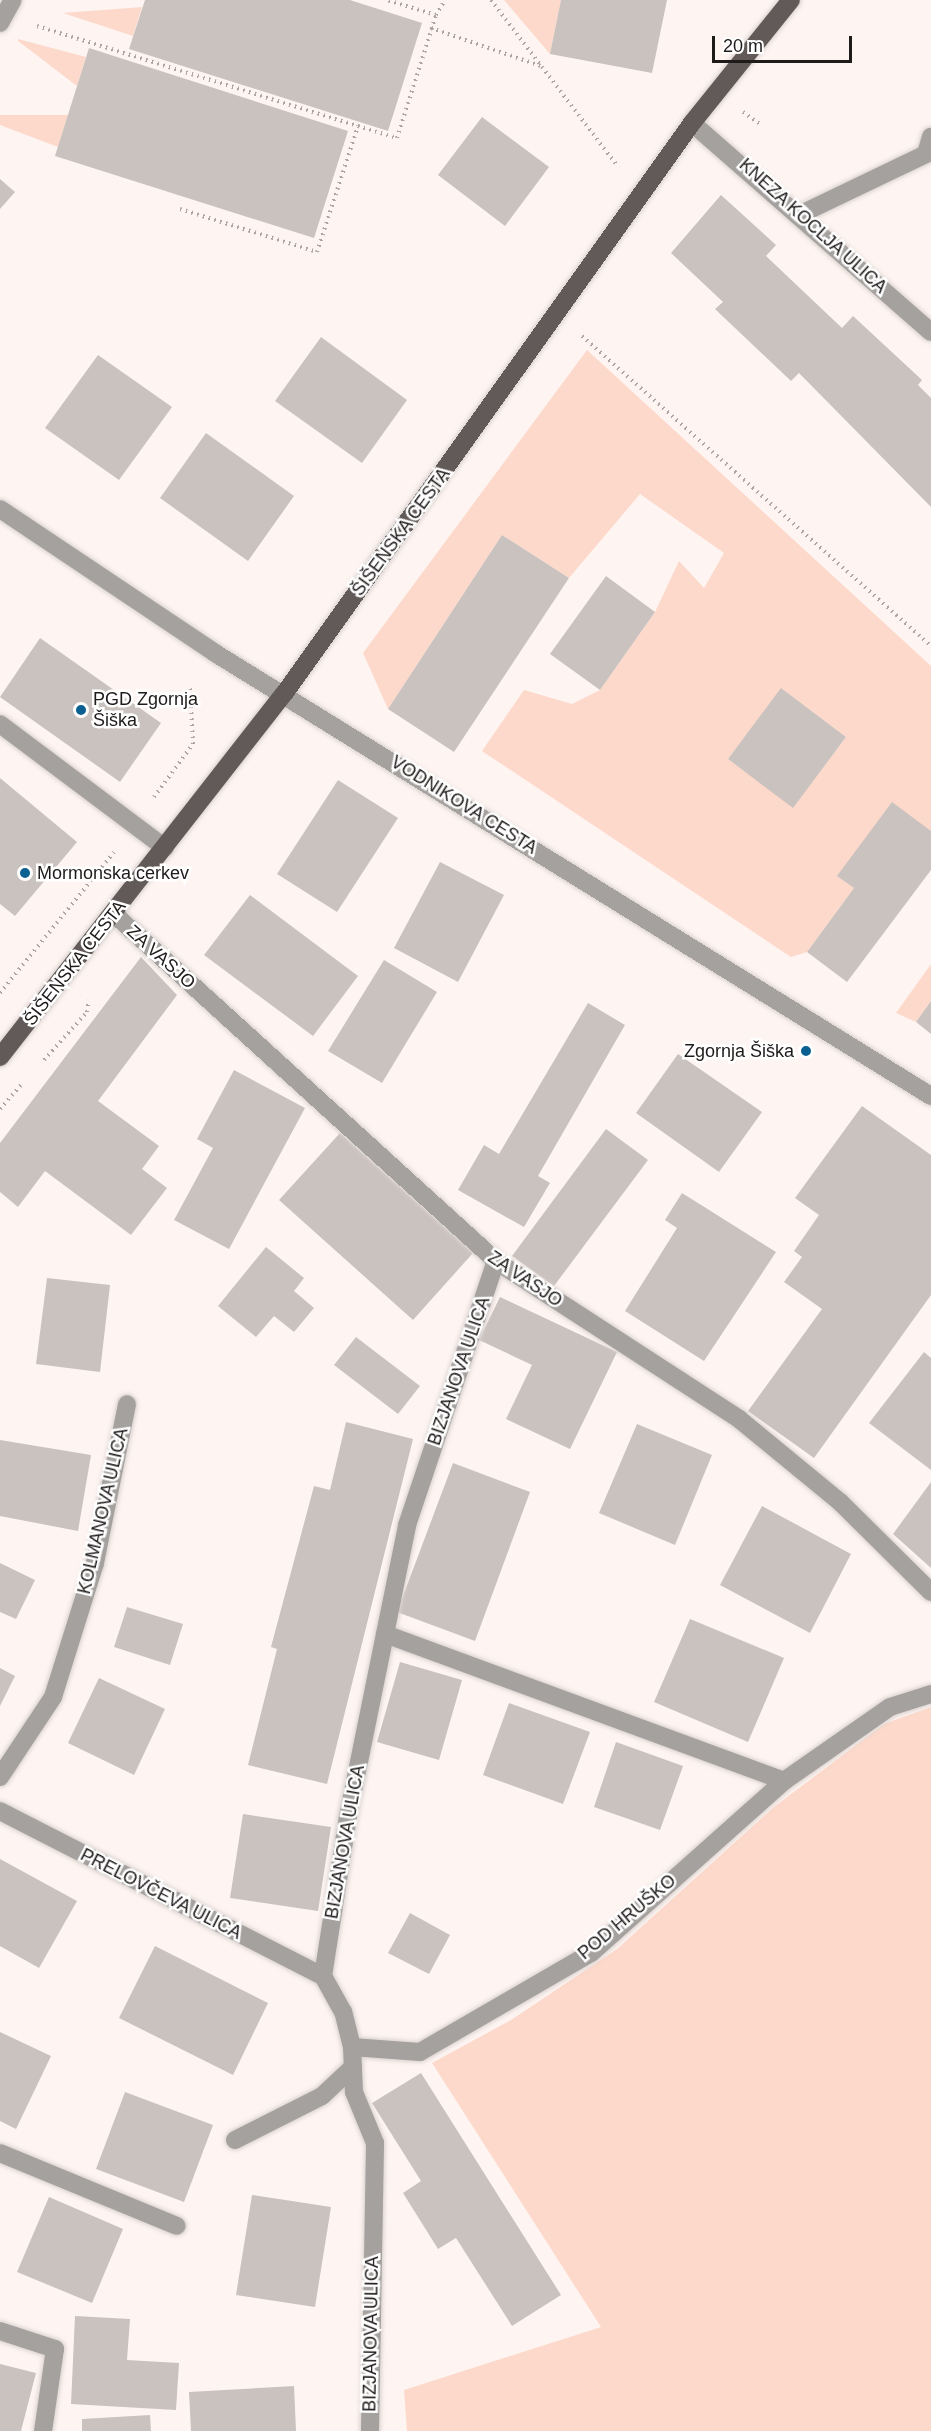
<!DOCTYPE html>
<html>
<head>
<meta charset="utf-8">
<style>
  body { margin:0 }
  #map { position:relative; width:931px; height:2431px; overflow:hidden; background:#fef5f2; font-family:Helvetica,sans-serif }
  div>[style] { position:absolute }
  .green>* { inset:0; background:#fdd9cb }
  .building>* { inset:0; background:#cac2be }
  .path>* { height:4px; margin-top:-2px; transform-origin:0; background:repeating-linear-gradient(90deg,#aca5a3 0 1.5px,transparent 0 6px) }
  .roads { filter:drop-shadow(0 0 2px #dad2cf) drop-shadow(0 0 2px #dad2cf) }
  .minor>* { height:18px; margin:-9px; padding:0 9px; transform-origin:9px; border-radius:9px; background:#a4a19f }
  .major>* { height:18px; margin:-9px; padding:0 9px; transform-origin:9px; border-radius:9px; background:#615a58 }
  .dots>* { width:16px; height:16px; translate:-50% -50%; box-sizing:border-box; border:3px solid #fff; border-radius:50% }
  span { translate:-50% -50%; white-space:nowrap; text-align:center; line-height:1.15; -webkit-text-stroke:5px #fff; paint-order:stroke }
  .street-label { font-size:18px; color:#1e1b1a }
  .poi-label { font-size:18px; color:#1e1b1a }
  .left { translate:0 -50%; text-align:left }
  .right { translate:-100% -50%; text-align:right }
  .scale { position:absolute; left:712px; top:36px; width:140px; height:27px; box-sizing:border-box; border:3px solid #1e1b1a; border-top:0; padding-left:8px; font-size:18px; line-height:21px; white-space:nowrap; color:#1e1b1a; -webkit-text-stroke:4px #fff; paint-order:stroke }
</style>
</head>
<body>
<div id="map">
  <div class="green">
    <i style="clip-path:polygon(504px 0,561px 0,550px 54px)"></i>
    <i style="clip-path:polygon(142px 7px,133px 36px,63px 13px)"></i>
    <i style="clip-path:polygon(18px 39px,86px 57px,77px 86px,18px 41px)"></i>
    <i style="clip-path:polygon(0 115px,68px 115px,58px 147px,0 125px)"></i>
    <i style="clip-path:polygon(evenodd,587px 350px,931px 666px,931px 831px,838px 876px,854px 888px,807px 952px,791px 957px,482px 751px,524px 690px,572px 704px,600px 690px,655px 612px,679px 561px,704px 588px,724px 553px,640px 494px,569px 578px,502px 535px,388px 709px,363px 653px,587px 350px,782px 689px,846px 737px,793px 807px,728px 759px,782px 689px)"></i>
    <i style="clip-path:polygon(931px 964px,931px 1001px,916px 1022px,896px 1013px)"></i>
    <i style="clip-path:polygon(931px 1707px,931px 2431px,407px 2431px,404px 2390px,601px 2327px,432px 2063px,511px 2020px,617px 1949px,774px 1807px,884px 1724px)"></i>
  </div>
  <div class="building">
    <i style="clip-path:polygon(145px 0,350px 0,422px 23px,388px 131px,129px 49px)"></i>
    <i style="clip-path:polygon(561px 0,667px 0,652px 73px,550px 54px)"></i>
    <i style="clip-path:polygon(89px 48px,348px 131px,314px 238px,55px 156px)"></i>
    <i style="clip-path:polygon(482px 117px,549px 167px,505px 226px,438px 175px)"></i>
    <i style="clip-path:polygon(0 179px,15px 192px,0 209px)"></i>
    <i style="clip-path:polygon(721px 195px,776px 245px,766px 256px,842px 328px,853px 316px,922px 380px,918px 385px,931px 398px,931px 507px,799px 373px,791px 381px,715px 309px,723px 302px,671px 253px)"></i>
    <i style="clip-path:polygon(321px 337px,407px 400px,362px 463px,275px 401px)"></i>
    <i style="clip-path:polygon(98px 355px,172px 407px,119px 480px,45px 428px)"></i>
    <i style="clip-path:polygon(206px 433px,294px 496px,248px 561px,160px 498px)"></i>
    <i style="clip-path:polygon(502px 535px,569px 578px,454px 752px,388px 709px)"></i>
    <i style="clip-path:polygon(606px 576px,655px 612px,600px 690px,550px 654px)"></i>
    <i style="clip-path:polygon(40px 638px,161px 723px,120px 782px,0 697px)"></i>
    <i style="clip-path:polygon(781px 688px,846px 737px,793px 808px,728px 759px)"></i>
    <i style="clip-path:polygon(0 778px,77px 842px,15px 916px,0 904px)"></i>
    <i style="clip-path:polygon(338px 780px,398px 818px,337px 912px,277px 874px)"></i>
    <i style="clip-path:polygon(892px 802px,931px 831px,931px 870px,847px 982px,807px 952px,854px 888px,837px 876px)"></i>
    <i style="clip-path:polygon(440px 862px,504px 895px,458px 982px,394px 948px)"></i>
    <i style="clip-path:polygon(250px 895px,358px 976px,313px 1036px,204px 955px)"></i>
    <i style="clip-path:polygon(141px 957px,177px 995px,98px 1101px,159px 1146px,142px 1169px,167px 1188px,131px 1235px,45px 1171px,18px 1207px,0 1192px,0 1143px)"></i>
    <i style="clip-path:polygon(384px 960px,437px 992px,382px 1083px,328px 1051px)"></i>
    <i style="clip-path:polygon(931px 1001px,931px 1034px,916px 1022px)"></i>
    <i style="clip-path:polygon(588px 1003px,625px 1025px,538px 1176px,550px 1183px,524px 1227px,458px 1190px,484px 1145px,499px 1154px)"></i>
    <i style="clip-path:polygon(678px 1054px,762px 1112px,719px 1172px,636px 1113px)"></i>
    <i style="clip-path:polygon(234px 1070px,305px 1108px,229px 1249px,174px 1220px,213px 1148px,197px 1139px)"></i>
    <i style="clip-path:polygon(862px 1106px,931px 1155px,931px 1295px,814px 1458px,748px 1411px,822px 1309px,784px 1282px,802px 1257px,794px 1251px,819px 1215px,795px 1198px)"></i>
    <i style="clip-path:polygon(606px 1129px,648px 1160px,554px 1286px,512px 1256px)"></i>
    <i style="clip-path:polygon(340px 1133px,473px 1253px,413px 1320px,279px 1200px)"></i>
    <i style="clip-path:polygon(682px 1193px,776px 1252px,704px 1361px,625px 1311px,677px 1228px,665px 1220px)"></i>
    <i style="clip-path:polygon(266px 1247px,304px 1278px,294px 1291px,314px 1308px,294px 1332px,274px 1316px,256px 1337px,218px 1306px)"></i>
    <i style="clip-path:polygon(47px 1278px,110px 1285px,100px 1372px,36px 1364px)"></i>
    <i style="clip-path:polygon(500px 1297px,617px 1352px,570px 1449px,506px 1419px,532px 1365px,479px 1340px)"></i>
    <i style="clip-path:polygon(356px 1337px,420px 1386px,398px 1414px,334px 1365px)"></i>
    <i style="clip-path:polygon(924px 1352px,931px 1358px,931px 1470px,869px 1423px)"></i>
    <i style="clip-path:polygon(346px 1422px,413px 1439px,327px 1784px,248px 1765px,277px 1649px,271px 1647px,314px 1486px,330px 1490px)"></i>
    <i style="clip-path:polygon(637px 1424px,712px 1455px,675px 1545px,599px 1513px)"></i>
    <i style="clip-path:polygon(0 1440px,91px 1455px,78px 1531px,0 1516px)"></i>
    <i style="clip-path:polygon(453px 1463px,530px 1492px,475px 1641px,397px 1612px)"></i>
    <i style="clip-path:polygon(931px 1482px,931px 1568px,893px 1534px)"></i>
    <i style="clip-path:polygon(762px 1506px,851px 1554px,810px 1633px,720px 1585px)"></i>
    <i style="clip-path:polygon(0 1563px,35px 1580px,16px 1619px,0 1612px)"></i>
    <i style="clip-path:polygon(127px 1607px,183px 1624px,170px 1665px,114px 1647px)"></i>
    <i style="clip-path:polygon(690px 1619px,784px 1658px,748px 1742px,654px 1702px)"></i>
    <i style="clip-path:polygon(400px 1662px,462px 1680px,439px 1760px,377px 1742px)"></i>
    <i style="clip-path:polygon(0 1668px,15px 1676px,0 1706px)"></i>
    <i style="clip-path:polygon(99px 1678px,165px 1709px,134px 1775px,68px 1743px)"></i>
    <i style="clip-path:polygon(509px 1703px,590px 1732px,563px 1804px,483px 1775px)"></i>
    <i style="clip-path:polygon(616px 1742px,683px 1766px,660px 1830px,594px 1807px)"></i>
    <i style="clip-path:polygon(243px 1814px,331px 1827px,318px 1911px,230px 1898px)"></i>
    <i style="clip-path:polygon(0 1859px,77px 1901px,39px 1968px,0 1946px)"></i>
    <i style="clip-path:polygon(410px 1913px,450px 1935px,429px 1974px,388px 1953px)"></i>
    <i style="clip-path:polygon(155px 1946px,268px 2003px,233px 2075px,119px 2018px)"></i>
    <i style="clip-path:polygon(0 2032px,51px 2056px,16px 2129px,0 2121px)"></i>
    <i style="clip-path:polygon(421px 2073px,561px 2295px,512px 2326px,456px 2238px,438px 2249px,403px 2193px,421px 2181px,372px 2103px)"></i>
    <i style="clip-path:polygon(125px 2092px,213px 2125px,184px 2202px,96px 2169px)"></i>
    <i style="clip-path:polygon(252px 2195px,331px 2207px,315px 2307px,236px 2295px)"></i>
    <i style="clip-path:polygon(49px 2197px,123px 2229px,92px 2303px,17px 2272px)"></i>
    <i style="clip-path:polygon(75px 2316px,130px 2319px,127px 2360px,179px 2363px,176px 2410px,71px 2404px)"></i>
    <i style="clip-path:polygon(0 2364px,36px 2373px,21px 2431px,0 2431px)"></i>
    <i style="clip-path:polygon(294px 2386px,296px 2431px,191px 2431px,189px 2392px)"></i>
    <i style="clip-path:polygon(150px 2415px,151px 2431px,82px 2431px,82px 2419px)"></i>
  </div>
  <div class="path">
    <i style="left:491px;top:0;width:210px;rotate:52.7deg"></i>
    <i style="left:436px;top:15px;width:17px;rotate:-59deg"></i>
    <i style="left:37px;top:26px;width:377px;rotate:17.3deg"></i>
    <i style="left:397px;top:138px;width:129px;rotate:-72.4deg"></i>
    <i style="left:436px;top:15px;width:51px;rotate:-163deg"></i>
    <i style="left:431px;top:28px;width:116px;rotate:19.1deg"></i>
    <i style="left:743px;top:112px;width:21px;rotate:35deg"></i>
    <i style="left:180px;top:209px;width:144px;rotate:17.4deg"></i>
    <i style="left:317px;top:252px;width:133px;rotate:-72deg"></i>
    <i style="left:582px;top:336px;width:467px;rotate:41.6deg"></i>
    <i style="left:154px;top:797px;width:66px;rotate:-53.7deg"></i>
    <i style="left:193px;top:744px;width:56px;rotate:-93.1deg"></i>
    <i style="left:0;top:993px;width:181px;rotate:-51deg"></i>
    <i style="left:44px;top:1060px;width:64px;rotate:-48.1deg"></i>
    <i style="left:87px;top:1012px;width:12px;rotate:-81deg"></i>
    <i style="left:0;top:1109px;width:32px;rotate:-49deg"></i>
  </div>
  <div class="roads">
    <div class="minor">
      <i style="left:0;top:23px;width:26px;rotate:-61deg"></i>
      <i style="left:692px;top:123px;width:317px;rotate:41.2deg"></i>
      <i style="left:801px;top:214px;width:139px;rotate:-25.6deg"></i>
      <i style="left:926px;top:154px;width:18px;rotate:-74deg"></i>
      <i style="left:0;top:509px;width:259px;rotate:33.8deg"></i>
      <i style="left:215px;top:653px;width:842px;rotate:31.75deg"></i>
      <i style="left:0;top:724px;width:206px;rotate:36.9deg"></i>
      <i style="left:114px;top:914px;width:516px;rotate:42.25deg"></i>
      <i style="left:496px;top:1261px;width:290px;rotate:33deg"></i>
      <i style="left:739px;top:1419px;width:131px;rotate:39.4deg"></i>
      <i style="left:840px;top:1502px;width:128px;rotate:44.7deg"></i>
      <i style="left:385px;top:1634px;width:425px;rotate:20.2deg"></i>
      <i style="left:0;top:1777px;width:96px;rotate:-56.5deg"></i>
      <i style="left:53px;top:1697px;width:140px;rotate:-72.6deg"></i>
      <i style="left:95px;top:1563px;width:162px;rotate:-78.6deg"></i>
      <i style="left:0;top:1811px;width:363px;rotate:27.1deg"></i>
      <i style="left:352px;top:2047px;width:68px;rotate:4.2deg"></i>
      <i style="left:420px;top:2052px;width:198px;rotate:-30.1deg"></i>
      <i style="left:591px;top:1953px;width:259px;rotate:-41.7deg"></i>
      <i style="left:784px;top:1781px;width:129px;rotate:-34.9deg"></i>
      <i style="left:890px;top:1707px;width:43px;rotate:-17.6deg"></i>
      <i style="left:235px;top:2140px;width:97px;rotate:-26.8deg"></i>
      <i style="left:322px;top:2096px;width:42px;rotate:-43.1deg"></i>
      <i style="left:0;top:2153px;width:191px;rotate:22.4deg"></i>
      <i style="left:0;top:2331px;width:58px;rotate:18.1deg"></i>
      <i style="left:55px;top:2349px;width:83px;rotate:98.3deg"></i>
      <i style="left:370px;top:2431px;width:288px;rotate:-89deg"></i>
      <i style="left:375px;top:2143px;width:55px;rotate:-112.4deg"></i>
      <i style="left:354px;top:2092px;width:45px;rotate:-92.5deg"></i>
      <i style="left:352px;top:2047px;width:36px;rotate:-104deg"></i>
      <i style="left:343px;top:2012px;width:41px;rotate:-119.1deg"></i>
      <i style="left:323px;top:1976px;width:162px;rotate:-81.1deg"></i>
      <i style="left:348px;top:1816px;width:297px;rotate:-78.5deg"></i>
      <i style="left:407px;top:1525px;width:279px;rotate:-71.4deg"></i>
    </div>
    <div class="major">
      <i style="left:0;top:1057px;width:461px;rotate:-52deg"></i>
      <i style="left:284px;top:694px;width:702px;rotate:-54.45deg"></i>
      <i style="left:692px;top:123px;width:158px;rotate:-51.2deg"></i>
    </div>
  </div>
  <div class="dots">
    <i style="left:81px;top:710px;background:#0b6092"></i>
    <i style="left:25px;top:873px;background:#0b6092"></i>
    <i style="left:806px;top:1051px;background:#0b6092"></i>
  </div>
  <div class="street-label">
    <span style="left:813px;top:226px;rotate:42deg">KNEZA KOCLJA ULICA</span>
    <span style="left:401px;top:532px;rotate:-54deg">ŠIŠENSKA CESTA</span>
    <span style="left:464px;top:805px;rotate:32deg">VODNIKOVA CESTA</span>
    <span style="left:161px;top:957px;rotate:42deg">ZA VASJO</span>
    <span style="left:75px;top:963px;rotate:-52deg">ŠIŠENSKA CESTA</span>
    <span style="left:525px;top:1279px;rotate:34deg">ZA VASJO</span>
    <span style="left:459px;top:1371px;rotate:-71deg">BIZJANOVA ULICA</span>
    <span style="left:103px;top:1511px;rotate:-77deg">KOLMANOVA ULICA</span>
    <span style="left:345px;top:1842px;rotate:-80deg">BIZJANOVA ULICA</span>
    <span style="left:161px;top:1894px;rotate:27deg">PRELOVČEVA ULICA</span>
    <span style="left:627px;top:1917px;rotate:-40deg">POD HRUŠKO</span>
    <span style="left:371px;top:2334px;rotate:-89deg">BIZJANOVA ULICA</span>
  </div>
  <div class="poi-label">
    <span class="left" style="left:93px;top:710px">PGD Zgornja<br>Šiška</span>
    <span class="left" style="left:37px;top:873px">Mormonska cerkev</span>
    <span class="right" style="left:794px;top:1051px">Zgornja Šiška</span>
  </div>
  <div class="scale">20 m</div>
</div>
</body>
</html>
